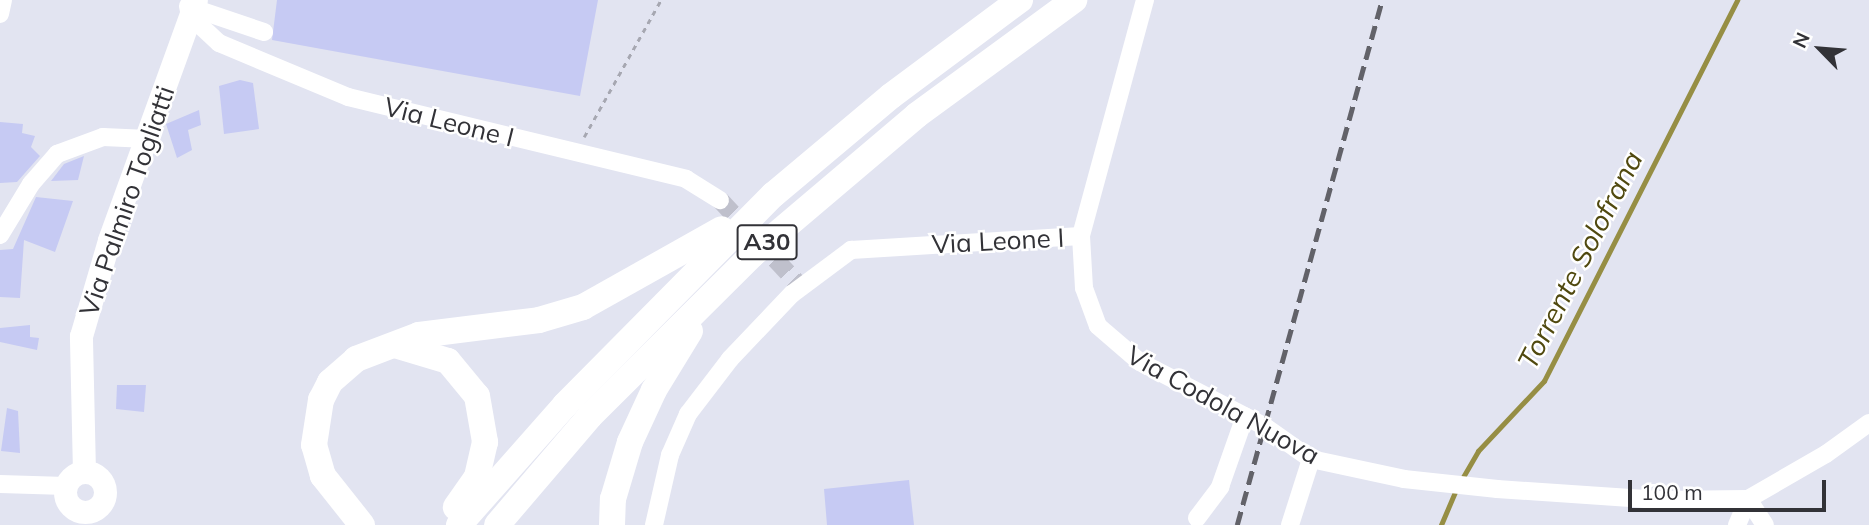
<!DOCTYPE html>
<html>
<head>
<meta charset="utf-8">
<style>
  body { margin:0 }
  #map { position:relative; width:1869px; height:525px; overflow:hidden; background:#e2e4f1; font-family:Mulish,sans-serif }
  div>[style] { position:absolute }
  .stream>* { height:4.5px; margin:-2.25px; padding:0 2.25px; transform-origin:2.25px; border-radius:2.25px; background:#968e44 }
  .building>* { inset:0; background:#c6caf3 }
  .minor-tunnel>* { height:18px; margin-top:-9px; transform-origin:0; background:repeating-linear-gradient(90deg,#bfc0cc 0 18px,transparent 0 27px) }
  .path>* { height:2.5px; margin-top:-1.25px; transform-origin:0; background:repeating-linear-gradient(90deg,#a6a7b1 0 5px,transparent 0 10px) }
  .minor>* { height:18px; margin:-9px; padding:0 9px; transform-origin:9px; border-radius:9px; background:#fff }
  .major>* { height:23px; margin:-11.5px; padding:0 11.5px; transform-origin:11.5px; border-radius:11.5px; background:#fff }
  .major>.ring { margin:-11.5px; padding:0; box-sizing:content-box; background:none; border:23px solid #fff; border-radius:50% }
  .highway>* { height:26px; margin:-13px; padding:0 13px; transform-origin:13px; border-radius:13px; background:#fff }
  .rail>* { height:4.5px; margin-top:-2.25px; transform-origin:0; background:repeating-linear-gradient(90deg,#626269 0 14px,transparent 0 21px) }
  span { translate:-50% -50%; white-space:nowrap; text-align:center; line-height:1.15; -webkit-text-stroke:5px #fff; paint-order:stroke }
  .shield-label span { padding:2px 5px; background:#fff; border:2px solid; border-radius:5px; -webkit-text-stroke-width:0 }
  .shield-label { font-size:24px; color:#323237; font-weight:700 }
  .street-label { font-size:26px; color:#323237 }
  .water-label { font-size:28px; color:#50490f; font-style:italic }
  .north { position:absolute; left:1785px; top:14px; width:70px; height:70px; -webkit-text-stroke:5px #fff; paint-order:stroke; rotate:295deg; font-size:19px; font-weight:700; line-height:28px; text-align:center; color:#323237 }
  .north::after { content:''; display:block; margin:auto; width:24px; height:32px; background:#323237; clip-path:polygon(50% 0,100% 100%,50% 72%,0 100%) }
  .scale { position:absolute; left:1628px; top:480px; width:198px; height:32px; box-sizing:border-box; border:4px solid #323237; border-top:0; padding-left:9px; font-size:21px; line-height:24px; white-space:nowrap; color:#323237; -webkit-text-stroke:5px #fff; paint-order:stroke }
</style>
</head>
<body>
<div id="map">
  <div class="stream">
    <i style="left:1462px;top:479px;width:32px;rotate:-60deg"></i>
    <i style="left:1478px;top:451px;width:96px;rotate:-46.7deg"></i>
    <i style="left:1544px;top:381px;width:427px;rotate:-63.1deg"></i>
    <i style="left:1441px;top:525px;width:38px;rotate:-67deg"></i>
  </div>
  <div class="building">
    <i style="clip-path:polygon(277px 0,598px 0,580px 96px,272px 40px)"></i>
    <i style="clip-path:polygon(240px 80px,253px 83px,259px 129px,224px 134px,219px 86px)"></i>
    <i style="clip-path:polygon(199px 110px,201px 125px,188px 130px,192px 150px,177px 158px,166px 124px)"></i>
    <i style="clip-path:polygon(0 122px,23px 124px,22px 133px,35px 136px,31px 147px,40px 156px,17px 182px,0 183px)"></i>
    <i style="clip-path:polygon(84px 156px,78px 180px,51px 181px,64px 164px)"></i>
    <i style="clip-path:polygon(36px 197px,73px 201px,55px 252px,24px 240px,20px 298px,0 297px,0 250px,13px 249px)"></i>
    <i style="clip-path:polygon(30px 325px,30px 337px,39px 338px,37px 350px,0 342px,0 328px)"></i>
    <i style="clip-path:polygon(117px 385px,146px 385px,144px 412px,116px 409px)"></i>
    <i style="clip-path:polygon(7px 408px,18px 411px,20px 453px,1px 451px)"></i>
    <i style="clip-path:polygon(909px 480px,914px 525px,827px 525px,824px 489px)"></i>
  </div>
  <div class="minor-tunnel">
    <i style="left:720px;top:200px;width:119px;rotate:47deg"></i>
  </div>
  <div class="path">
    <i style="left:584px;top:137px;width:157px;rotate:-60.7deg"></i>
  </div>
  <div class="minor">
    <i style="left:1145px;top:0;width:245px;rotate:105.2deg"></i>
    <i style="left:1081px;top:236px;width:52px;rotate:86.7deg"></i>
    <i style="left:1084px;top:288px;width:40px;rotate:69.8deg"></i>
    <i style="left:1098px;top:326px;width:55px;rotate:40.6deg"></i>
    <i style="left:1140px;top:362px;width:140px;rotate:27.3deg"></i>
    <i style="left:1264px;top:426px;width:57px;rotate:35.1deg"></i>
    <i style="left:1311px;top:459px;width:95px;rotate:12.1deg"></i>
    <i style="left:1404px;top:479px;width:94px;rotate:6.1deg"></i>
    <i style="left:1497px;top:489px;width:163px;rotate:3.9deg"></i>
    <i style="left:1660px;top:500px;width:88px;rotate:-0.7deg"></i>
    <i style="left:1748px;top:499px;width:90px;rotate:-30deg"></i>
    <i style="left:1826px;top:454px;width:53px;rotate:-35.8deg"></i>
    <i style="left:188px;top:6px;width:10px;rotate:79deg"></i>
    <i style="left:190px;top:16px;width:40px;rotate:43deg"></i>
    <i style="left:219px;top:43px;width:140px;rotate:22.7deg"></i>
    <i style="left:348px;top:97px;width:348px;rotate:13.6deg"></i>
    <i style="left:686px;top:179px;width:40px;rotate:32deg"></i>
    <i style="left:193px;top:8px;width:75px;rotate:18.7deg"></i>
    <i style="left:0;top:14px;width:14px;rotate:-78deg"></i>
    <i style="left:0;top:235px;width:60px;rotate:-58.7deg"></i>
    <i style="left:31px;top:184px;width:40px;rotate:-49deg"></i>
    <i style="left:57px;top:154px;width:49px;rotate:-20.3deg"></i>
    <i style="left:103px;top:137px;width:45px;rotate:2.5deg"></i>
    <i style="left:0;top:484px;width:66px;rotate:1.7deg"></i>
    <i style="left:1748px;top:499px;width:31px;rotate:57deg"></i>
    <i style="left:1197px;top:518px;width:39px;rotate:-53deg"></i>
    <i style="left:1220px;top:487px;width:75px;rotate:-70.6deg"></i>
    <i style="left:654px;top:525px;width:72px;rotate:-77.1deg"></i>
    <i style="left:670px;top:455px;width:45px;rotate:-66.3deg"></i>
    <i style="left:688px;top:414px;width:69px;rotate:-52.6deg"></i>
    <i style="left:730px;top:359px;width:90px;rotate:-46.4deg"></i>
    <i style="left:792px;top:294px;width:74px;rotate:-36.7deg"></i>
    <i style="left:851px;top:250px;width:230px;rotate:-3.5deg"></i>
    <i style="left:1290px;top:525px;width:69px;rotate:-72.3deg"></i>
    <i style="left:1737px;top:525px;width:28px;rotate:-67deg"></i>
  </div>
  <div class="major">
    <i style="left:84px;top:472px;width:136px;rotate:-91.3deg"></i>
    <i style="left:81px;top:336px;width:100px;rotate:-73.7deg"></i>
    <i style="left:109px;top:240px;width:255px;rotate:-70.1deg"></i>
    <i class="ring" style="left:65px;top:472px;width:17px;height:17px"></i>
  </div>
  <div class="highway">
    <i style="left:395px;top:345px;width:55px;rotate:16.8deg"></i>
    <i style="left:448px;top:361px;width:45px;rotate:50.4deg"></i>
    <i style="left:477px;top:396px;width:47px;rotate:80.1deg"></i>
    <i style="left:485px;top:442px;width:36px;rotate:103deg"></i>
    <i style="left:477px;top:477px;width:37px;rotate:125deg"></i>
    <i style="left:362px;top:525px;width:63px;rotate:-128.5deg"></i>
    <i style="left:323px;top:476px;width:32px;rotate:-106deg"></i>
    <i style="left:314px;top:445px;width:46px;rotate:-81.2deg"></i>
    <i style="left:321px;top:400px;width:20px;rotate:-63deg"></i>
    <i style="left:330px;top:382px;width:35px;rotate:-41deg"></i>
    <i style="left:356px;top:359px;width:67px;rotate:-20.9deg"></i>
    <i style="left:419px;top:335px;width:121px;rotate:-7.1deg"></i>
    <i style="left:539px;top:320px;width:46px;rotate:-16.5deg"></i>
    <i style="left:583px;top:307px;width:159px;rotate:-29.3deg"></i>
    <i style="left:459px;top:525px;width:160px;rotate:-48.5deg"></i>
    <i style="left:565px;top:405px;width:296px;rotate:-45.3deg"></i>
    <i style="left:773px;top:195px;width:154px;rotate:-40deg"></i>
    <i style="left:891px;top:96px;width:161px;rotate:-36.7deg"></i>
    <i style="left:497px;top:525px;width:143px;rotate:-49.5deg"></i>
    <i style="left:590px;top:416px;width:228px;rotate:-44.8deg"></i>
    <i style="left:752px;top:255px;width:216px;rotate:-40.3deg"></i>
    <i style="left:917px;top:115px;width:195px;rotate:-36.2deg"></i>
    <i style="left:612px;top:525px;width:26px;rotate:-88deg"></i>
    <i style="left:613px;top:499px;width:59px;rotate:-73.4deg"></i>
    <i style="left:630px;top:442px;width:57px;rotate:-65.2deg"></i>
    <i style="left:654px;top:390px;width:69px;rotate:-58.6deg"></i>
  </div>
  <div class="rail">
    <i style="left:1237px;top:525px;width:545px;rotate:-74.56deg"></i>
  </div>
  <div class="shield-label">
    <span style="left:767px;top:242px">A30</span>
  </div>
  <div class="street-label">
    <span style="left:449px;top:122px;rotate:14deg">Via Leone I</span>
    <span style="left:127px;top:201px;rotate:-71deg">Via Palmiro Togliatti</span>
    <span style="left:998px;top:241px;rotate:-3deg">Via Leone I</span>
    <span style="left:1223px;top:405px;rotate:29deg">Via Codola Nuova</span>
  </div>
  <div class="water-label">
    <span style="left:1580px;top:260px;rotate:-63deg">Torrente Solofrana</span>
  </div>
  <div class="north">N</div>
  <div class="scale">100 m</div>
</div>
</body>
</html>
